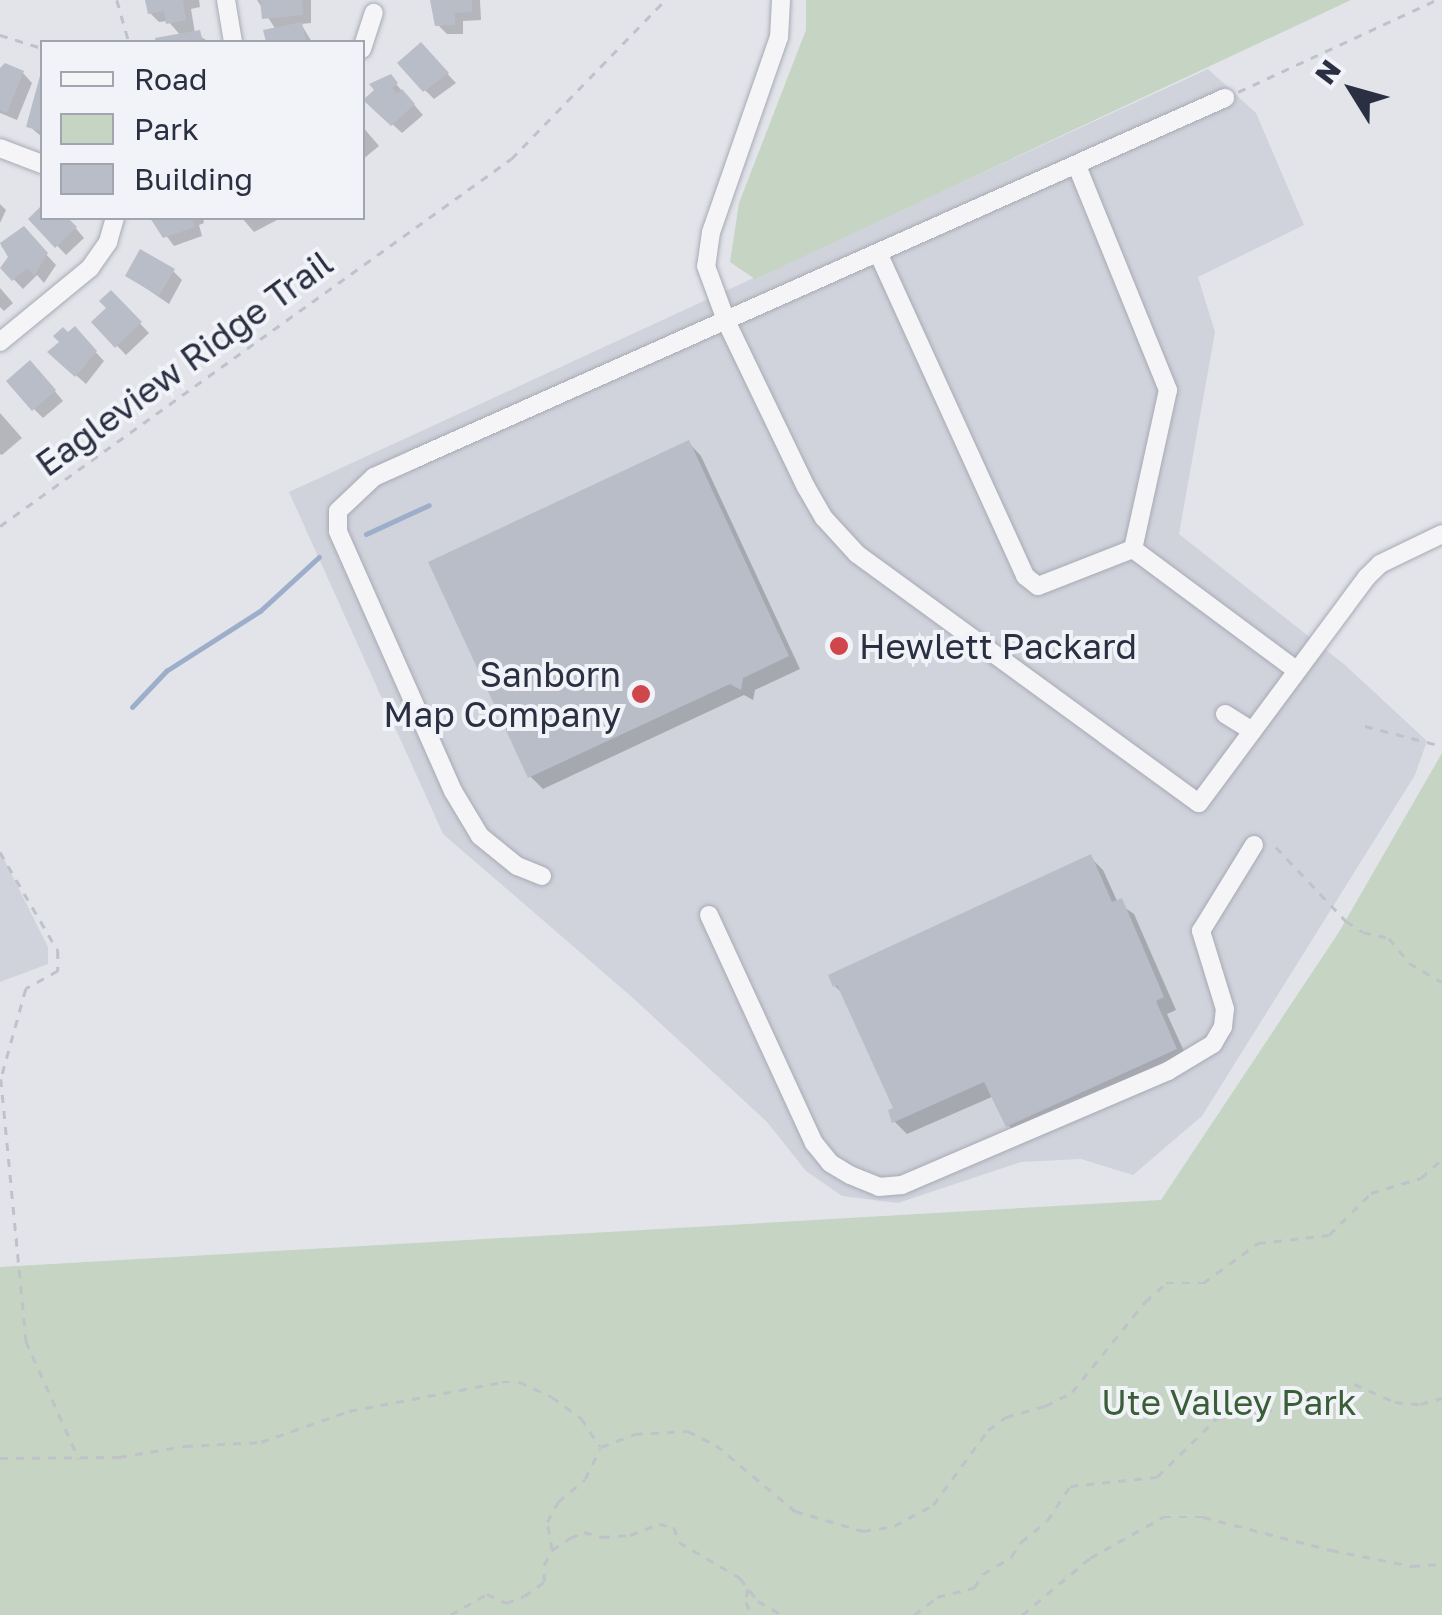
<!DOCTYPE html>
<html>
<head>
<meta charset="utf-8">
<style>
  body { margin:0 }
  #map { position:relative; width:1442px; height:1615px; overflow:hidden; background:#e2e4ea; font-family:"Golos Text",sans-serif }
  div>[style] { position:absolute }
  .built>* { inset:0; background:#d0d3dc }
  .green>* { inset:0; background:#c5d4c3 }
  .shadow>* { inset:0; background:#0003 }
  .stream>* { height:5px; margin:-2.5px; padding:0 2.5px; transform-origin:2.5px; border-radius:2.5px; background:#9daeca }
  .building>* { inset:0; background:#b9bdc7 }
  .path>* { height:2.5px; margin-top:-1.25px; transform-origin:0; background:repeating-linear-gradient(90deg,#c0c2c9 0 8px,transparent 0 16px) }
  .roads { filter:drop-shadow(0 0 2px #a7aab4) drop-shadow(0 0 2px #a7aab4) }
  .minor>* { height:18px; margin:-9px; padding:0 9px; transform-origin:9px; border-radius:9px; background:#f5f5f8 }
  .dots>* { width:28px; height:28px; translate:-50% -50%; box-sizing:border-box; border:5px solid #f1f3f8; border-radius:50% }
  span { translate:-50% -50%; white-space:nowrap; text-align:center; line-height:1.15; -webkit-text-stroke:8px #f1f3f8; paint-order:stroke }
  .street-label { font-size:35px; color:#2a3042 }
  .poi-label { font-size:35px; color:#2a3042 }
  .left { translate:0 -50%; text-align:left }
  .right { translate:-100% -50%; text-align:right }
  .park-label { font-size:35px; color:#3a5e37 }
  .legend { position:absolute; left:40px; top:40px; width:325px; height:180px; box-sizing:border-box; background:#f1f3f8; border:2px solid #a1a5af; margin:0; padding:12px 18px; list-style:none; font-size:30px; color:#2a3042 }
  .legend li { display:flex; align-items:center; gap:20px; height:50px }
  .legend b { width:50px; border:2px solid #a1a5af }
  .north { position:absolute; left:1302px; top:40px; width:100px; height:100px; -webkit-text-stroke:8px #f1f3f8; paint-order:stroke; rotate:307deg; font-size:28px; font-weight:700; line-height:40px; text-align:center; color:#2a3042 }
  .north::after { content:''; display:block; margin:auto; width:35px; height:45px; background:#2a3042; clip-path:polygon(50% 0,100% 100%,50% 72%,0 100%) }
</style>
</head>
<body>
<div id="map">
  <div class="built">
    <i style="clip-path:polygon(1208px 69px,1256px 113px,1304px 225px,1198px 277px,1215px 332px,1179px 534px,1345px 665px,1427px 741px,1415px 775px,1202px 1116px,1133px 1175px,1081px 1159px,1021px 1162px,898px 1203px,842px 1196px,806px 1171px,767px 1122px,633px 998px,443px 834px,289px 492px)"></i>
    <i style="clip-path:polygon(0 851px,48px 947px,48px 964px,0 982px)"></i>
  </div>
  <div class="green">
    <i style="clip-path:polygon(806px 0,1351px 0,755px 279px,730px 262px,739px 203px,806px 30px)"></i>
    <i style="clip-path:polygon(1442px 753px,1442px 1615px,0 1615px,0 1267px,1161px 1200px,1339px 932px)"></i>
  </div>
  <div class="shadow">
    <i style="clip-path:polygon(148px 0,199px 0,200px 7px,191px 9px,195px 33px,209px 42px,159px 42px,181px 36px,168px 21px,159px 22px,150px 13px)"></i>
    <i style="clip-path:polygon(257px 0,311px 0,311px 23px,301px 24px,312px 42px,268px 42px,266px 32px,276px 30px)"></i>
    <i style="clip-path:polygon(435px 0,480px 0,481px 20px,463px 21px,463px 34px,447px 34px,438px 25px)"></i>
    <i style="clip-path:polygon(430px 55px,456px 83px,434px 99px,425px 90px)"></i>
    <i style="clip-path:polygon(0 70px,23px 73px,32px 83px,17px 120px,0 113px)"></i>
    <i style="clip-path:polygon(390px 77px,423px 115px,402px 133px,366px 100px)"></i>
    <i style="clip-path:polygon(42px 80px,42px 137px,29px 126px)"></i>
    <i style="clip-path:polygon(362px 126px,379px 146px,362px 160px)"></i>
    <i style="clip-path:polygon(0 204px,6px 210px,0 223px)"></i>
    <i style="clip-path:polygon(42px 209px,42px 218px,67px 218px,84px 238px,66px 255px,32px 219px)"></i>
    <i style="clip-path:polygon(153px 218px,203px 218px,204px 223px,199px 225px,202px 236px,174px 246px)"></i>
    <i style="clip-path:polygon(242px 218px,278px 218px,279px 219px,254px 232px)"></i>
    <i style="clip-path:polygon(24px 230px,56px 265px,44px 283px,37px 275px,23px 289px,2px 267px,12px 257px,1px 246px)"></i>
    <i style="clip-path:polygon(173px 271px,182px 280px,169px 304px,128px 276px)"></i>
    <i style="clip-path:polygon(0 288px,13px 303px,4px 311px,0 307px)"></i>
    <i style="clip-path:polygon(111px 293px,149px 333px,126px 355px,94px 322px,109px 308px)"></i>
    <i style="clip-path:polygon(75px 330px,104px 361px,86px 384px,60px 361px)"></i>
    <i style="clip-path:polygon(39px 372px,63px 401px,43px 418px,34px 409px)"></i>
    <i style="clip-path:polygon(0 413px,22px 438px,2px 455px,0 454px)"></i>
    <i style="clip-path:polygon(689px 443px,701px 456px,800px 669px,755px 690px,753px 700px,744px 695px,543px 789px,530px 776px)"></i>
    <i style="clip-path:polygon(1090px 857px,1103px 870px,1118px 903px,1134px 914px,1176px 1010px,1167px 1014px,1189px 1062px,1021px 1138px,1008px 1125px,994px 1096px,907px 1134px,894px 1121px,896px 1109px,845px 996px,835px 986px)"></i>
  </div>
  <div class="stream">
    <i style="left:366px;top:534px;width:69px;rotate:-24.7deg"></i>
    <i style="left:132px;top:707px;width:50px;rotate:-46.6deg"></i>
    <i style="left:166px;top:671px;width:112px;rotate:-32.6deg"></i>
    <i style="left:260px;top:611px;width:80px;rotate:-42.5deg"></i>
  </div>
  <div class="building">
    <i style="clip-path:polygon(145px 0,183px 0,186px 20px,166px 24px,164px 11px,148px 14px)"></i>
    <i style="clip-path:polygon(260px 0,302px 0,303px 15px,262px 19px)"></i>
    <i style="clip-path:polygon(430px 0,472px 0,472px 12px,455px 13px,455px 25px,435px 26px)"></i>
    <i style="clip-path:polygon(302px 22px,306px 42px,266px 42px,263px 30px)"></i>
    <i style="clip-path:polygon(200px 30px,203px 42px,156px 42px,155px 38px)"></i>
    <i style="clip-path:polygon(421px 42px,449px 73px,423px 92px,397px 63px)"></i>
    <i style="clip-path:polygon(5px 63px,24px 71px,7px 113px,0 110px,0 68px)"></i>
    <i style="clip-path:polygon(41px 72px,42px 72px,42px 131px,26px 127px)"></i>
    <i style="clip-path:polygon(391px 74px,398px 83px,392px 88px,397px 94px,402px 89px,415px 104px,391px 126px,363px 100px,374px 90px,369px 84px)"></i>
    <i style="clip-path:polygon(42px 205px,42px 218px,68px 218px,77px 227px,55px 248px,28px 219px)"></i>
    <i style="clip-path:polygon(150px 218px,191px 218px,195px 227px,163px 238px)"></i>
    <i style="clip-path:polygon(24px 226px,48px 253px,34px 276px,27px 268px,12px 281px,0 268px,8px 257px,0 243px)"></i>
    <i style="clip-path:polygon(140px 249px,175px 269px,159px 296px,125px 276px)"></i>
    <i style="clip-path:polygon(111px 290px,142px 322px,115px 348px,91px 322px,106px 308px,99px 301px)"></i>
    <i style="clip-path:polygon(75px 326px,97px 351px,75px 377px,47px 352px,59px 342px,53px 336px,63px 327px,68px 332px)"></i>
    <i style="clip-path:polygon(30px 360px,56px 390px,32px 411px,6px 381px)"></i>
    <i style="clip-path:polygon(689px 440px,789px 656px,743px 678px,741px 690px,730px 684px,528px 778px,428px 562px)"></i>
    <i style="clip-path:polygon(1091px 854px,1112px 902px,1122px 898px,1164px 997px,1156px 1001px,1177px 1049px,1006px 1127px,984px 1082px,892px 1123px,888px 1110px,893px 1108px,837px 985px,833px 987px,828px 975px)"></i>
  </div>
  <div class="path">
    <i style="left:117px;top:0;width:44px;rotate:74.1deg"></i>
    <i style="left:0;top:35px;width:44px;rotate:17.2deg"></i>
    <i style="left:1238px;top:92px;width:218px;rotate:-24.9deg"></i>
    <i style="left:0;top:526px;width:629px;rotate:-35.69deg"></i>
    <i style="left:511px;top:159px;width:221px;rotate:-45.9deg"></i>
    <i style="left:1365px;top:726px;width:80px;rotate:14.6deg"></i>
    <i style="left:1276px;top:847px;width:102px;rotate:46.6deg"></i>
    <i style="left:1346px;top:921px;width:20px;rotate:33deg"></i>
    <i style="left:1363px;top:932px;width:27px;rotate:13deg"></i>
    <i style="left:1389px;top:938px;width:32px;rotate:51deg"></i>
    <i style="left:1409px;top:963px;width:38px;rotate:30deg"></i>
    <i style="left:0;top:852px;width:115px;rotate:59.6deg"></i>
    <i style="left:58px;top:951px;width:20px;rotate:90deg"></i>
    <i style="left:58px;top:971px;width:37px;rotate:151deg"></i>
    <i style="left:26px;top:989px;width:93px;rotate:105.5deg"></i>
    <i style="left:1px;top:1079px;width:263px;rotate:84.5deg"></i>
    <i style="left:26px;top:1341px;width:129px;rotate:65.8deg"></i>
    <i style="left:601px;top:1447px;width:36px;rotate:-21deg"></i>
    <i style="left:635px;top:1434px;width:53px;rotate:-3.2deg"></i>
    <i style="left:688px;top:1431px;width:31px;rotate:27deg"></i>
    <i style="left:716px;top:1445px;width:103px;rotate:39.9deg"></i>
    <i style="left:795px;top:1511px;width:71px;rotate:16.4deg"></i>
    <i style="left:863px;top:1531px;width:31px;rotate:-9deg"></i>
    <i style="left:894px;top:1526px;width:44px;rotate:-28.3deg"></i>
    <i style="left:933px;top:1505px;width:93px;rotate:-53.7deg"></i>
    <i style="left:988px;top:1430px;width:22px;rotate:-36deg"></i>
    <i style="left:1006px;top:1417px;width:41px;rotate:-15.8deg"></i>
    <i style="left:1045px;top:1406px;width:30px;rotate:-27deg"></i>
    <i style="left:1072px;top:1392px;width:116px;rotate:-51deg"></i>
    <i style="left:1145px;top:1302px;width:28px;rotate:-42deg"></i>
    <i style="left:1166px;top:1283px;width:37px"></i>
    <i style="left:1203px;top:1283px;width:68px;rotate:-36deg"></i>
    <i style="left:1258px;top:1243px;width:71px;rotate:-6.4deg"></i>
    <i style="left:1329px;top:1235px;width:59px;rotate:-45deg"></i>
    <i style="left:1371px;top:1193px;width:52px;rotate:-16.7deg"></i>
    <i style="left:1421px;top:1178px;width:28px;rotate:-42deg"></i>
    <i style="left:0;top:1458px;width:119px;rotate:-0.5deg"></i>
    <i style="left:119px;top:1457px;width:67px;rotate:-9.5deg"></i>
    <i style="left:185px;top:1446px;width:76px;rotate:-3deg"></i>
    <i style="left:261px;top:1442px;width:93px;rotate:-19.4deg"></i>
    <i style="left:349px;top:1411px;width:156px;rotate:-10.7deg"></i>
    <i style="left:502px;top:1382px;width:17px"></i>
    <i style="left:519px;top:1382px;width:36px;rotate:24deg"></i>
    <i style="left:552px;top:1397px;width:36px;rotate:36deg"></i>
    <i style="left:581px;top:1418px;width:34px;rotate:56deg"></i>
    <i style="left:552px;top:1550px;width:28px;rotate:-100deg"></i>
    <i style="left:547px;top:1522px;width:23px;rotate:-61deg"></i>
    <i style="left:558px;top:1502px;width:35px;rotate:-40deg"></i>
    <i style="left:585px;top:1479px;width:34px;rotate:-64deg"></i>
    <i style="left:748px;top:1589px;width:13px;rotate:99deg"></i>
    <i style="left:746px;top:1602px;width:14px;rotate:65deg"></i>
    <i style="left:450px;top:1615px;width:43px;rotate:-29.6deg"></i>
    <i style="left:487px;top:1594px;width:21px;rotate:25deg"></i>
    <i style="left:506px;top:1603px;width:19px;rotate:-21deg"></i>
    <i style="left:524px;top:1596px;width:24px;rotate:-35deg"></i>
    <i style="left:544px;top:1582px;width:17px;rotate:-90deg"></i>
    <i style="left:544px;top:1565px;width:17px;rotate:-62deg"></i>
    <i style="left:552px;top:1550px;width:22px;rotate:-34deg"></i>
    <i style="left:570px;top:1538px;width:15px;rotate:-23deg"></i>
    <i style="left:584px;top:1532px;width:19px;rotate:16deg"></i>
    <i style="left:602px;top:1537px;width:28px;rotate:-4deg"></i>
    <i style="left:630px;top:1535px;width:31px;rotate:-21deg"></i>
    <i style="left:659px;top:1524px;width:15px;rotate:11deg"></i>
    <i style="left:674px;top:1527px;width:16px;rotate:72deg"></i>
    <i style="left:679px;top:1542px;width:71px;rotate:30.5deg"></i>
    <i style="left:740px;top:1578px;width:29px;rotate:52deg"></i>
    <i style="left:758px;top:1601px;width:28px;rotate:30deg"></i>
    <i style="left:914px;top:1615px;width:29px;rotate:-38deg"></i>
    <i style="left:937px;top:1597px;width:38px;rotate:-14deg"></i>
    <i style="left:974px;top:1588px;width:17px;rotate:-57deg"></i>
    <i style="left:983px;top:1574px;width:33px;rotate:-31deg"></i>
    <i style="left:1011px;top:1557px;width:18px;rotate:-56deg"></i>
    <i style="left:1021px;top:1542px;width:33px;rotate:-39deg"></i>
    <i style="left:1047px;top:1521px;width:42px;rotate:-56.7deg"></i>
    <i style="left:1070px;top:1486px;width:87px;rotate:-5.9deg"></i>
    <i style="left:1157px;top:1477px;width:84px;rotate:-44.5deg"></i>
    <i style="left:1217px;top:1418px;width:111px;rotate:-8.3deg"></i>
    <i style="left:1327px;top:1402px;width:32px;rotate:-34deg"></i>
    <i style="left:1354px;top:1384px;width:45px;rotate:23.7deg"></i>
    <i style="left:1395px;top:1402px;width:25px;rotate:5deg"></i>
    <i style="left:1420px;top:1404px;width:23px;rotate:-15deg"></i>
    <i style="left:1022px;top:1615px;width:89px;rotate:-40deg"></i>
    <i style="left:1090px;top:1558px;width:84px;rotate:-29.3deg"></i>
    <i style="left:1163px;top:1517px;width:40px"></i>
    <i style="left:1203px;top:1517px;width:132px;rotate:14.5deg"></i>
    <i style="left:1331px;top:1550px;width:83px;rotate:11.2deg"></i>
    <i style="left:1412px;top:1566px;width:30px;rotate:-4deg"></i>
  </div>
  <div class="roads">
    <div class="minor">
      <i style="left:226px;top:0;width:43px;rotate:80.5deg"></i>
      <i style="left:781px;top:0;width:37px;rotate:93deg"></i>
      <i style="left:779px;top:37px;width:207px;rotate:109.2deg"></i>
      <i style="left:711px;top:232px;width:34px;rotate:98deg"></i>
      <i style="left:706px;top:266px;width:61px;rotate:69.8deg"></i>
      <i style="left:727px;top:323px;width:182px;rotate:64.3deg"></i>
      <i style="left:806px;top:487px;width:36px;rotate:60deg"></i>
      <i style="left:824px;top:518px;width:49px;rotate:47.5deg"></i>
      <i style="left:857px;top:554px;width:423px;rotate:36.1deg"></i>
      <i style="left:1199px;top:803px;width:282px;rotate:-53.4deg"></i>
      <i style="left:1367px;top:577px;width:18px;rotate:-45deg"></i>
      <i style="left:1380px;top:564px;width:69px;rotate:-25.8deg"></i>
      <i style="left:362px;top:49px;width:38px;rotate:-72deg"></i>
      <i style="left:0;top:148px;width:45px;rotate:20.9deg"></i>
      <i style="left:1077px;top:166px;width:242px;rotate:67.9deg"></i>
      <i style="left:1168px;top:390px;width:163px;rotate:102.4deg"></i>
      <i style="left:1133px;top:549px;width:203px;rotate:36.6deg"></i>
      <i style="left:879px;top:255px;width:353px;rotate:65.5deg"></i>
      <i style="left:1025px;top:576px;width:16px;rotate:38deg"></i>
      <i style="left:1038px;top:586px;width:102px;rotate:-21.3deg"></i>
      <i style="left:0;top:342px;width:117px;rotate:-39.4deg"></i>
      <i style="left:90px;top:268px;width:32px;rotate:-55deg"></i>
      <i style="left:108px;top:242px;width:25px;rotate:-74deg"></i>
      <i style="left:1225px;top:714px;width:32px;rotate:32deg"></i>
      <i style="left:542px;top:876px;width:27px;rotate:-158deg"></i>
      <i style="left:517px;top:866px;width:48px;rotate:-141deg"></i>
      <i style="left:480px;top:836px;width:52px;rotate:-121deg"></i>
      <i style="left:453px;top:791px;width:284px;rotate:-113.9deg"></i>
      <i style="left:338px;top:531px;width:20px;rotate:-90deg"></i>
      <i style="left:338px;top:511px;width:50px;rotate:-43.4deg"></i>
      <i style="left:374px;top:477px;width:44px;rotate:-24.2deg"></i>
      <i style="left:414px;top:459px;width:888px;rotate:-24deg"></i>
      <i style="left:709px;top:915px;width:251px;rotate:65.3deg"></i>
      <i style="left:814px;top:1143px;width:26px;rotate:51deg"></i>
      <i style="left:830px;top:1163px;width:23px;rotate:31deg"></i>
      <i style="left:850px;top:1175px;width:31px;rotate:22deg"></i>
      <i style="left:879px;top:1187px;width:23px;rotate:-5deg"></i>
      <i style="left:902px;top:1185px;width:289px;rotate:-23.2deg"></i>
      <i style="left:1168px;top:1071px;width:52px;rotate:-31deg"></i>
      <i style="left:1213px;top:1044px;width:20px;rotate:-60deg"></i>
      <i style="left:1223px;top:1027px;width:18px;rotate:-84deg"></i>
      <i style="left:1225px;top:1009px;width:82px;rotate:-107.1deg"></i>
      <i style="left:1201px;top:931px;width:101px;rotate:-58.4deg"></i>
    </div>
  </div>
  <div class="dots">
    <i style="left:839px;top:646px;background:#d0464d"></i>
    <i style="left:641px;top:694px;background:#d0464d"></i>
  </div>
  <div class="street-label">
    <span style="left:184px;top:363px;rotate:-36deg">Eagleview Ridge Trail</span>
  </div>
  <div class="poi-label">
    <span class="left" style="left:859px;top:646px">Hewlett Packard</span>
    <span class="right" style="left:621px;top:694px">Sanborn<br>Map Company</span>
  </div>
  <div class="park-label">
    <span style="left:1229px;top:1402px">Ute Valley Park</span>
  </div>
  <ul class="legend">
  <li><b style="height:12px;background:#f5f5f8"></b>Road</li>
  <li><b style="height:28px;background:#c5d4c3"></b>Park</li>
  <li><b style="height:28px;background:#b9bdc7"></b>Building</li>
  </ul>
  <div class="north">N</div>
</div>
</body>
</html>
